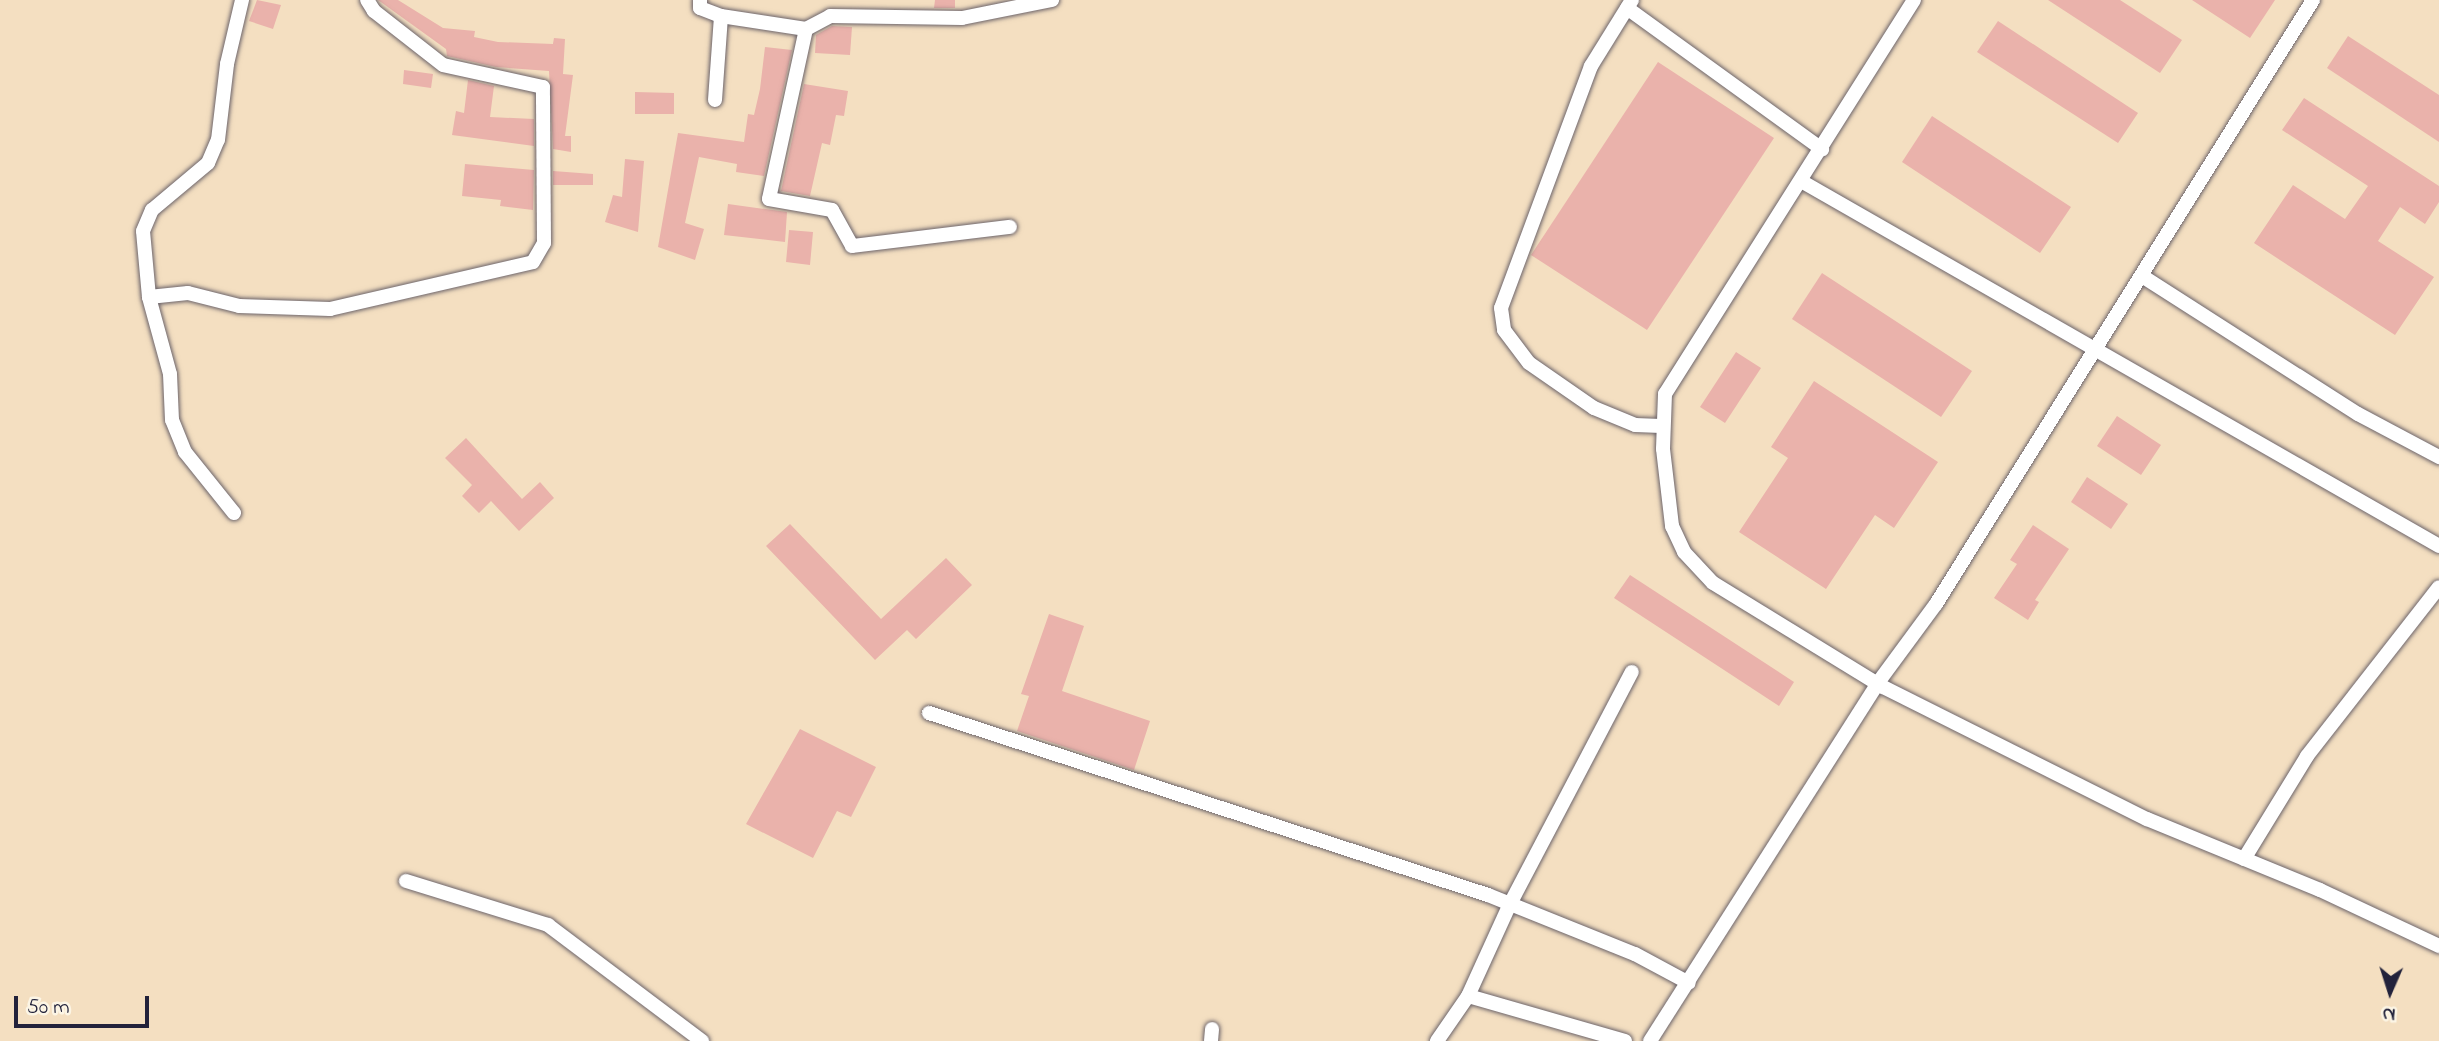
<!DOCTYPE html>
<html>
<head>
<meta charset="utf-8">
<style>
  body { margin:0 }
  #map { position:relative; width:2439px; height:1041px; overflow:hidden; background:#f4dfc1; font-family:"Indie Flower",sans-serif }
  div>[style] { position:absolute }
  .building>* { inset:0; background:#eab2ab }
  .roads { filter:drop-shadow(0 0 2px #6c646a) drop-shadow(0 0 2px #6c646a) }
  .minor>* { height:14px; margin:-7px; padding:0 7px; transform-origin:7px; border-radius:7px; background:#fff }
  span { translate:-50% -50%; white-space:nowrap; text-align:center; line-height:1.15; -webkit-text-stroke:6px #fcf5e5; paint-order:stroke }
  .north { position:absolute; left:2355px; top:957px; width:70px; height:70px; -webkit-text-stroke:5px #fcf5e5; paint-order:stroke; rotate:183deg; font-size:19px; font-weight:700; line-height:28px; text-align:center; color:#22223b }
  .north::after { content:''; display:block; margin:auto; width:24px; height:32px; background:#22223b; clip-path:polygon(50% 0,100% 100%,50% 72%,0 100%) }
  .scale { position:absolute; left:14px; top:996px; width:135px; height:32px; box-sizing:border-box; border:4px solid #22223b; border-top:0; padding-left:9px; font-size:21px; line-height:24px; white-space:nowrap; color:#22223b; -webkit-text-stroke:5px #fcf5e5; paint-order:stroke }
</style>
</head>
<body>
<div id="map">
  <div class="building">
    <i style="clip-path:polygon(257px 0,281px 5px,273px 29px,249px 21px)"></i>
    <i style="clip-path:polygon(378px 0,398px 0,443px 28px,475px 31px,474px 37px,498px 42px,553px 44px,552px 49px,554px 38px,565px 39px,563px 74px,573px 75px,565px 136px,571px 136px,571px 152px,553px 149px,549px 71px,496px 67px,447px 56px,446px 49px)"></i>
    <i style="clip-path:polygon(935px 0,955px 0,955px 8px,934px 8px)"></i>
    <i style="clip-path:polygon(2048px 0,2120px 0,2182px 40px,2160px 73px)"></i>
    <i style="clip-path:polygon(2192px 0,2275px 0,2250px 38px)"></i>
    <i style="clip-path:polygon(1998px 21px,2138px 113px,2118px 143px,1977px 52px)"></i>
    <i style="clip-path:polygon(832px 26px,852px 27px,850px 55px,815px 53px,816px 35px)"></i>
    <i style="clip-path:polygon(2348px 36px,2439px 95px,2439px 142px,2327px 68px)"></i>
    <i style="clip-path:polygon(765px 47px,792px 50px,764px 176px,736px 172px,737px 164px,699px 157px,685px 223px,704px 229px,695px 260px,658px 247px,678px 133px,744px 142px,748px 114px,754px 115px,760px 89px)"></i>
    <i style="clip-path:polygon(1658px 62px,1774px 138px,1647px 330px,1531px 255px)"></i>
    <i style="clip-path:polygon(404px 70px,433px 74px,431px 88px,403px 84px)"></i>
    <i style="clip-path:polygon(468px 80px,494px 86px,490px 117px,534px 119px,534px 146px,452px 135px,456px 111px,464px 113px)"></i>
    <i style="clip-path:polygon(804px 84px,848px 91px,844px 116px,836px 115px,830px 145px,822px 143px,810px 196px,781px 191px)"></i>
    <i style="clip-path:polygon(635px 92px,674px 93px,674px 114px,635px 114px)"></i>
    <i style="clip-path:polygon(2304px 98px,2439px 186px,2439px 202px,2425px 224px,2400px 207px,2378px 241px,2434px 277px,2395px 335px,2254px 243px,2293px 185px,2345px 219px,2368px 186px,2282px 130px)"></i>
    <i style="clip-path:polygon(1932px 116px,2071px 207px,2040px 253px,1902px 162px)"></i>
    <i style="clip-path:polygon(625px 159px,644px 161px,638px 232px,605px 222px,613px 195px,622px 197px)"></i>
    <i style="clip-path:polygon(465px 164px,534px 170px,533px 210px,500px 206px,501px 200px,462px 196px)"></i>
    <i style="clip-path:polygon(553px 171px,593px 174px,593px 185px,553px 185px)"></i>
    <i style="clip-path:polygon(728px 204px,787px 212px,785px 242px,724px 235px)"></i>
    <i style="clip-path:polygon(789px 230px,813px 232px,810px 265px,786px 262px)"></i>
    <i style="clip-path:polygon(1822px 273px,1972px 371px,1941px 417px,1792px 319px)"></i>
    <i style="clip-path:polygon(1736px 352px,1761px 368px,1725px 423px,1700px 407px)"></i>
    <i style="clip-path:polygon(1814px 381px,1938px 462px,1894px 528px,1875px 515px,1826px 589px,1739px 532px,1788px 458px,1771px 447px)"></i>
    <i style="clip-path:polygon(2117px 416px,2161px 445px,2141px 475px,2097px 446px)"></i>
    <i style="clip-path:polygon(466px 438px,522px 499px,540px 482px,554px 498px,519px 531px,491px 501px,479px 513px,462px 496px,472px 485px,445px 458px)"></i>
    <i style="clip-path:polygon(2087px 477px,2128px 504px,2111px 529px,2071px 502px)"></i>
    <i style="clip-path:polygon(790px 524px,881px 619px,946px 558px,972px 585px,916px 639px,907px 630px,875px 660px,766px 546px)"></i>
    <i style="clip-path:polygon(2033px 525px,2069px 549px,2035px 600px,2039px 602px,2028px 620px,1994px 598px,2017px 564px,2010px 560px)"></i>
    <i style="clip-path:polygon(1630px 575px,1794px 682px,1779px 706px,1614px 598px)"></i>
    <i style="clip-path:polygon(1049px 614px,1084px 626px,1062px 691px,1150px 721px,1134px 770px,1017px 731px,1029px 696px,1021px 694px)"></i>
    <i style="clip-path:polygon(800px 729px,876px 767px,851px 817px,837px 811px,813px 858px,746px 824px)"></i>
  </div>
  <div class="roads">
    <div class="minor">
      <i style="left:700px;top:0;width:8px;rotate:90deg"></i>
      <i style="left:700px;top:8px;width:22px;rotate:21deg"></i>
      <i style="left:721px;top:16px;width:86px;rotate:8.7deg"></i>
      <i style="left:806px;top:29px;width:174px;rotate:102.3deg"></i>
      <i style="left:769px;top:199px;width:64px;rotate:9.9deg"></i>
      <i style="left:832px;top:210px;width:41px;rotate:60.9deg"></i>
      <i style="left:852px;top:246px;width:159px;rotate:-6.9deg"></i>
      <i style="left:1632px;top:0;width:78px;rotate:121.8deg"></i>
      <i style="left:1591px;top:66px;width:258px;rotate:110.4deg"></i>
      <i style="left:1501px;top:308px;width:22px;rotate:82deg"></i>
      <i style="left:1504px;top:330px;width:41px;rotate:52.9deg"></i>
      <i style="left:1529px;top:363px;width:79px;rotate:34.7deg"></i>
      <i style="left:1594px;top:408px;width:44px;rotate:22.5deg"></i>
      <i style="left:1635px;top:425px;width:26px;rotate:2deg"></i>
      <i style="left:1914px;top:0;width:466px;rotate:122.3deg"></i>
      <i style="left:1665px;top:394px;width:55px;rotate:92.1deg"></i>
      <i style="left:1663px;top:449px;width:78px;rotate:83.3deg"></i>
      <i style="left:1672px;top:526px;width:29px;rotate:65deg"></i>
      <i style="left:1684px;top:552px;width:42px;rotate:46.9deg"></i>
      <i style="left:1713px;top:583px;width:199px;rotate:31.5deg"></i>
      <i style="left:1883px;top:687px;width:295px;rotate:26.6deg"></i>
      <i style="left:2147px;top:819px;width:187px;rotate:22.3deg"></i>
      <i style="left:2320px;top:890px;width:132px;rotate:25.2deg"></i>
      <i style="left:1627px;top:8px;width:241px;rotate:35.9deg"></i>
      <i style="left:806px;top:29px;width:27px;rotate:-28deg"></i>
      <i style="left:830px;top:16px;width:132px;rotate:0.9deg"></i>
      <i style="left:962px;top:18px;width:92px;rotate:-11.3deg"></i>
      <i style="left:715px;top:100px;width:84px;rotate:-85.9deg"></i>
      <i style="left:1801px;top:181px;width:735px;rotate:29.77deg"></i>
      <i style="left:2142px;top:276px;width:256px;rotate:32.6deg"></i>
      <i style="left:2358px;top:414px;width:92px;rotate:28deg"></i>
      <i style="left:149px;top:297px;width:39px;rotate:-6deg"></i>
      <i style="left:188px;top:293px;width:53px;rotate:14.3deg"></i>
      <i style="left:239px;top:306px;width:91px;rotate:1.9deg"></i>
      <i style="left:330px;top:309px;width:208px;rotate:-13deg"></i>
      <i style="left:533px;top:262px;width:22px;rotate:-60deg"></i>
      <i style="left:544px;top:243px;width:156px;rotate:-90.4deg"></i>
      <i style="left:543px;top:87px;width:102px;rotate:-167.6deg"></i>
      <i style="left:443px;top:65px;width:88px;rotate:-142deg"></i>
      <i style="left:374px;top:11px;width:13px;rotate:-122deg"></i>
      <i style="left:234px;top:513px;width:78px;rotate:-128.8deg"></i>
      <i style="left:185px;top:452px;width:35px;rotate:-112deg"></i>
      <i style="left:172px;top:420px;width:46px;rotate:-92.5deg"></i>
      <i style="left:170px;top:374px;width:80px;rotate:-105.3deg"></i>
      <i style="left:149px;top:297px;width:66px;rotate:-95.2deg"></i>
      <i style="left:143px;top:231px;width:23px;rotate:-67deg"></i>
      <i style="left:152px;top:210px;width:73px;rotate:-40deg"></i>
      <i style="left:208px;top:163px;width:25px;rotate:-67deg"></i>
      <i style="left:218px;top:140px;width:77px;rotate:-83.2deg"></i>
      <i style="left:227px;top:64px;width:66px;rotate:-76.8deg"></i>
      <i style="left:929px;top:713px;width:588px;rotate:18.03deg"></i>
      <i style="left:1488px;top:895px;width:158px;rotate:21.9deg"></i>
      <i style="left:1635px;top:954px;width:61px;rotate:28.2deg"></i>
      <i style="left:2244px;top:859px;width:121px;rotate:-58.5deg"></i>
      <i style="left:2307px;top:756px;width:214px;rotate:-52deg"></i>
      <i style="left:406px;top:881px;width:149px;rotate:17.2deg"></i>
      <i style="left:548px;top:925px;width:193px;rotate:37deg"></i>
      <i style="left:1211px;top:1041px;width:12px;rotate:-85deg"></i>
      <i style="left:1437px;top:1041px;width:55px;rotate:-55.4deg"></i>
      <i style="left:1625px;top:1041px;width:163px;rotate:-164deg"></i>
      <i style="left:1468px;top:996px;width:101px;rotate:-65.5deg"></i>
      <i style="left:1510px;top:904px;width:262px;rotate:-62.3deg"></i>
      <i style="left:1650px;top:1041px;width:423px;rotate:-57.5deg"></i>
      <i style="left:1877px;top:684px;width:99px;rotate:-53.6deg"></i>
      <i style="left:1936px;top:604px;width:712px;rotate:-58.03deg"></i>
    </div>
  </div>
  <div class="north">N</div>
  <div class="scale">50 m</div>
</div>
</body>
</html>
